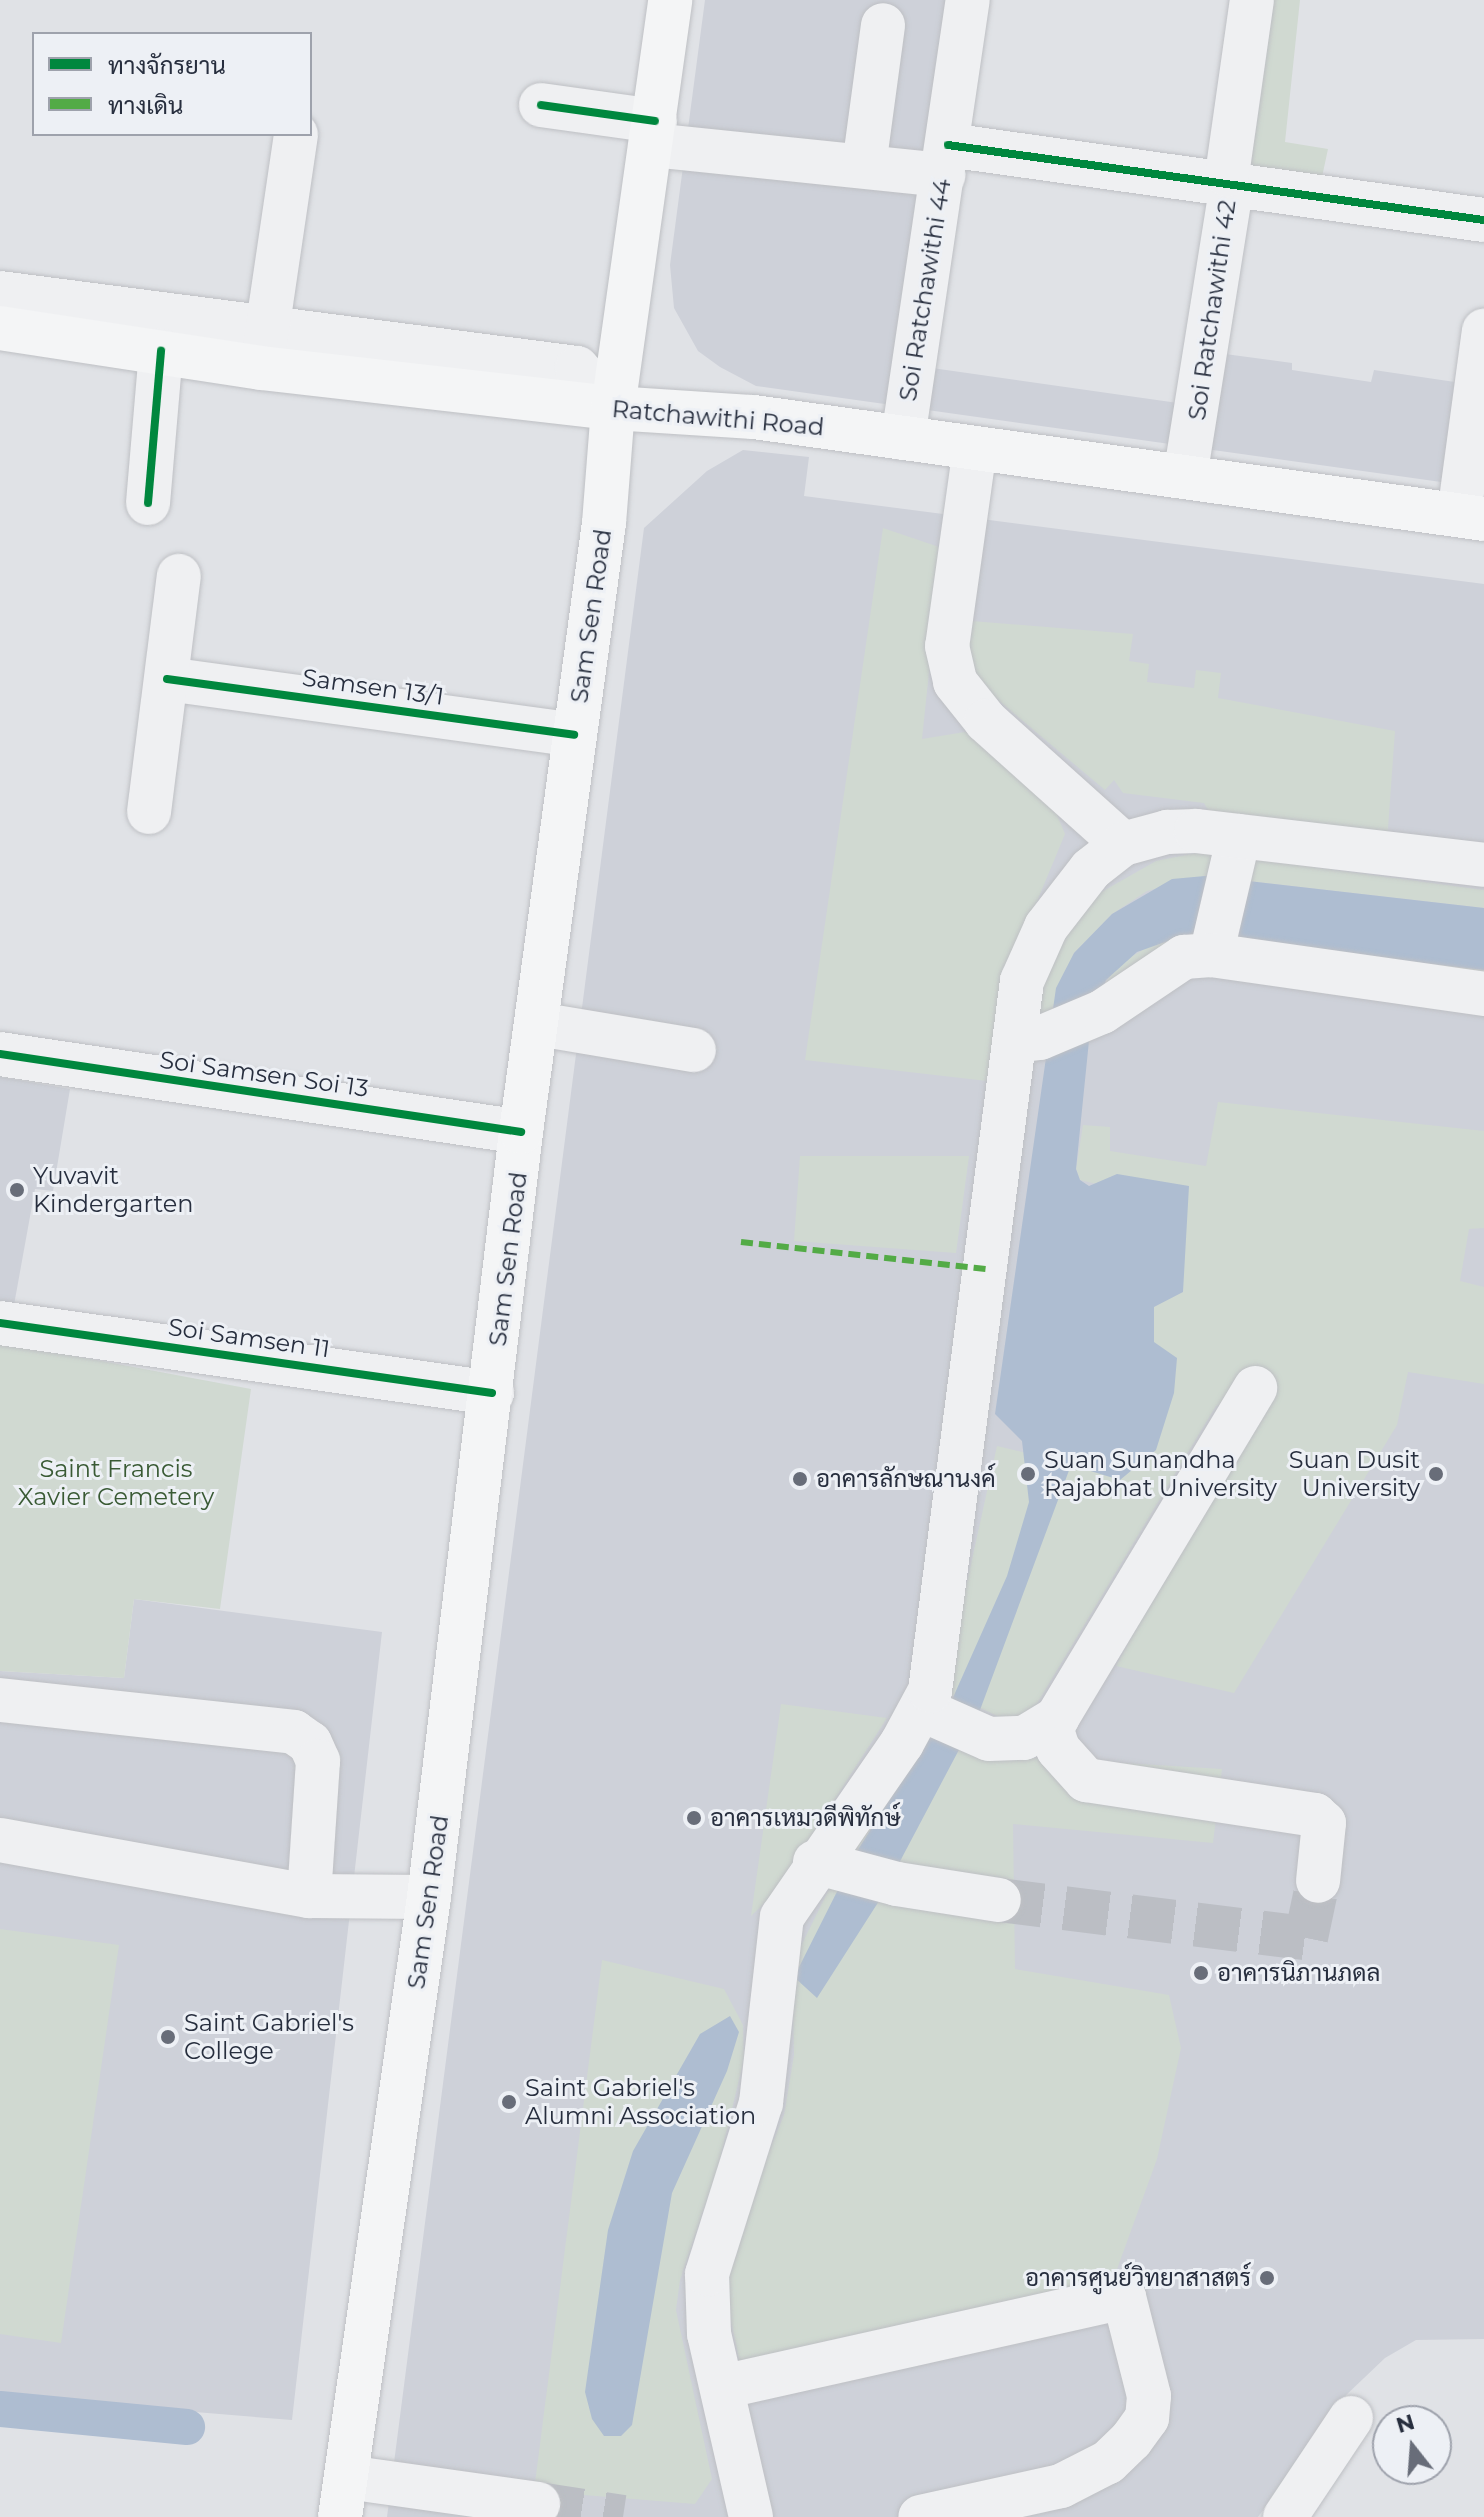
<!DOCTYPE html>
<html>
<head>
<meta charset="utf-8">
<style>
  body { margin:0 }
  #map { position:relative; width:1484px; height:2517px; overflow:hidden; background:#e0e2e6; font-family:Montserrat,Sarabun,sans-serif }
  div>[style] { position:absolute }
  .built>* { inset:0; background:#ced1d9 }
  .green>* { inset:0; background:#d0d9d1 }
  .water>* { inset:0; background:#aebdd1 }
  .canal>* { height:36px; margin:-18px; padding:0 18px; transform-origin:18px; border-radius:18px; background:#aebdd1 }
  .minor-tunnel>* { height:44px; margin-top:-22px; transform-origin:0; background:repeating-linear-gradient(90deg,#bbbec4 0 44px,transparent 0 66px) }
  .roads { filter:drop-shadow(0 0 2px #bec0c4) drop-shadow(0 0 2px #bec0c4) }
  .minor>* { height:44px; margin:-22px; padding:0 22px; transform-origin:22px; border-radius:22px; background:#eff0f2 }
  .major>* { height:44px; margin:-22px; padding:0 22px; transform-origin:22px; border-radius:22px; background:#f4f5f6 }
  .quiet>* { height:6px; margin-top:-3px; transform-origin:0; background:repeating-linear-gradient(90deg,#53ab46 0 12px,transparent 0 18px) }
  .cycleway>* { height:8px; margin:-4px; padding:0 4px; transform-origin:4px; border-radius:4px; background:#00873e }
  .dots>* { width:22px; height:22px; translate:-50% -50%; box-sizing:border-box; border:4px solid #edf0f5; border-radius:50% }
  span { translate:-50% -50%; white-space:nowrap; text-align:center; line-height:1.15; -webkit-text-stroke:6px #edf0f5; paint-order:stroke }
  .street-label { font-size:24px; color:#272e3e }
  .poi-label { font-size:24px; color:#272e3e }
  .left { translate:0 -50%; text-align:left }
  .right { translate:-100% -50%; text-align:right }
  .park-label { font-size:24px; color:#395a34 }
  .legend { position:absolute; left:32px; top:32px; width:280px; height:104px; box-sizing:border-box; background:#edf0f5; border:2px solid #9ea2ac; margin:0; padding:10px 14px; list-style:none; font-size:24px; color:#272e3e }
  .legend li { display:flex; align-items:center; gap:16px; height:40px }
  .legend b { width:40px; border:2px solid #9ea2ac }
  .north { position:absolute; left:1372px; top:2405px; width:80px; height:80px; box-sizing:border-box; background:#edf0f5; border:2px solid #9ea2ac; border-radius:50%; rotate:343deg; font-size:22px; font-weight:700; line-height:32px; text-align:center; color:#272e3e }
  .north::after { content:''; display:block; margin:auto; width:28px; height:36px; background:#686d79; clip-path:polygon(50% 0,100% 100%,50% 72%,0 100%) }
</style>
</head>
<body>
<div id="map">
  <div class="built">
    <i style="clip-path:polygon(705px 0,977px 0,911px 365px,1199px 406px,1210px 352px,1292px 363px,1292px 370px,1371px 382px,1374px 370px,1475px 385px,1484px 488px,756px 386px,720px 367px,698px 351px,674px 308px,670px 265px)"></i>
    <i style="clip-path:polygon(743px 450px,809px 457px,804px 496px,1484px 584px,1484px 2339px,1416px 2340px,1385px 2358px,1343px 2398px,1258px 2517px,387px 2517px,644px 528px,707px 471px)"></i>
    <i style="clip-path:polygon(0 1077px,70px 1089px,53px 1191px,35px 1189px,14px 1305px,0 1303px)"></i>
    <i style="clip-path:polygon(134px 1599px,382px 1632px,292px 2420px,0 2396px,0 1671px,124px 1678px)"></i>
  </div>
  <div class="green">
    <i style="clip-path:polygon(1268px 0,1300px 0,1285px 142px,1328px 149px,1319px 191px,1247px 180px)"></i>
    <i style="clip-path:polygon(883px 528px,942px 548px,922px 739px,971px 731px,1055px 810px,1065px 834px,1018px 947px,1002px 1000px,987px 1081px,805px 1060px)"></i>
    <i style="clip-path:polygon(971px 621px,1133px 634px,1129px 661px,1149px 664px,1147px 682px,1194px 688px,1196px 670px,1221px 673px,1218px 698px,1395px 731px,1387px 842px,1212px 817px,1204px 803px,1123px 793px,1114px 780px,1105px 790px,973px 679px,964px 651px)"></i>
    <i style="clip-path:polygon(1200px 852px,1484px 890px,1484px 908px,1205px 876px,1147px 891px,1112px 914px,1074px 953px,1052px 1010px,1039px 1023px,1040px 988px,1053px 948px,1098px 894px,1156px 861px)"></i>
    <i style="clip-path:polygon(1185px 935px,1484px 970px,1484px 975px,1259px 946px,1096px 996px,1119px 964px,1155px 943px)"></i>
    <i style="clip-path:polygon(1218px 1102px,1484px 1131px,1484px 1228px,1469px 1229px,1460px 1281px,1484px 1287px,1484px 1384px,1408px 1372px,1397px 1425px,1234px 1693px,1116px 1666px,1257px 1406px,1229px 1402px,1216px 1406px,1032px 1712px,1006px 1720px,943px 1691px,997px 1446px,1071px 1464px,1154px 1342px,1154px 1307px,1117px 1174px,1101px 1185px,1080px 1180px,1076px 1169px,1083px 1125px,1110px 1127px,1110px 1151px,1206px 1166px)"></i>
    <i style="clip-path:polygon(800px 1156px,969px 1156px,956px 1253px,794px 1241px)"></i>
    <i style="clip-path:polygon(0 1342px,251px 1389px,220px 1609px,134px 1599px,124px 1678px,0 1671px)"></i>
    <i style="clip-path:polygon(781px 1704px,887px 1718px,774px 1894px,751px 1916px)"></i>
    <i style="clip-path:polygon(925px 1728px,1007px 1756px,1222px 1769px,1213px 1843px,1013px 1824px,1015px 1969px,1169px 1995px,1181px 2048px,1157px 2159px,1112px 2283px,741px 2368px,725px 2293px,728px 2250px,784px 2115px,794px 2055px,792px 1964px,858px 1831px)"></i>
    <i style="clip-path:polygon(0 1929px,119px 1945px,61px 2343px,0 2334px)"></i>
    <i style="clip-path:polygon(602px 1960px,724px 1989px,743px 2025px,744px 2059px,718px 2167px,680px 2280px,676px 2310px,712px 2479px,695px 2504px,534px 2491px)"></i>
  </div>
  <div class="water">
    <i style="clip-path:polygon(1205px 876px,1484px 908px,1484px 970px,1185px 935px,1137px 952px,1106px 980px,1091px 1021px,1076px 1169px,1080px 1180px,1089px 1186px,1117px 1174px,1189px 1186px,1183px 1292px,1154px 1307px,1154px 1342px,1177px 1358px,1174px 1393px,1156px 1450px,1120px 1480px,1071px 1465px,980px 1710px,879px 1901px,817px 1998px,794px 1977px,859px 1848px,951px 1702px,1007px 1576px,1029px 1502px,1022px 1441px,995px 1414px,1056px 988px,1074px 953px,1112px 914px,1172px 879px)"></i>
    <i style="clip-path:polygon(730px 2016px,739px 2032px,727px 2071px,672px 2193px,632px 2425px,621px 2436px,604px 2436px,592px 2419px,585px 2392px,608px 2230px,633px 2151px,700px 2034px)"></i>
  </div>
  <div class="canal">
    <i style="left:0;top:2409px;width:188px;rotate:5.5deg"></i>
  </div>
  <div class="minor-tunnel">
    <i style="left:999px;top:1900px;width:309px;rotate:7.1deg"></i>
    <i style="left:1306px;top:1938px;width:58px;rotate:-78.1deg"></i>
    <i style="left:538px;top:2504px;width:86px;rotate:8.7deg"></i>
  </div>
  <div class="roads">
    <div class="minor">
      <i style="left:541px;top:105px;width:115px;rotate:8deg"></i>
      <i style="left:651px;top:145px;width:294px;rotate:5.9deg"></i>
      <i style="left:948px;top:145px;width:541px;rotate:7.97deg"></i>
      <i style="left:864px;top:166px;width:142px;rotate:-82.3deg"></i>
      <i style="left:0;top:293px;width:582px;rotate:7.41deg"></i>
      <i style="left:577px;top:368px;width:54px;rotate:48deg"></i>
      <i style="left:263px;top:358px;width:226px;rotate:-81.6deg"></i>
      <i style="left:903px;top:438px;width:443px;rotate:-81.6deg"></i>
      <i style="left:975px;top:448px;width:200px;rotate:98deg"></i>
      <i style="left:947px;top:646px;width:37px;rotate:77deg"></i>
      <i style="left:955px;top:682px;width:50px;rotate:51.5deg"></i>
      <i style="left:986px;top:721px;width:184px;rotate:41.9deg"></i>
      <i style="left:1185px;top:477px;width:285px;rotate:-80.9deg"></i>
      <i style="left:1230px;top:196px;width:21px;rotate:-98deg"></i>
      <i style="left:1227px;top:175px;width:177px;rotate:-81.9deg"></i>
      <i style="left:148px;top:503px;width:153px;rotate:-85.1deg"></i>
      <i style="left:1459px;top:515px;width:186px;rotate:-82.3deg"></i>
      <i style="left:167px;top:679px;width:411px;rotate:7.8deg"></i>
      <i style="left:149px;top:812px;width:238px;rotate:-82.8deg"></i>
      <i style="left:1211px;top:955px;width:122px;rotate:-76.8deg"></i>
      <i style="left:538px;top:1024px;width:158px;rotate:9.5deg"></i>
      <i style="left:1015px;top:1041px;width:25px;rotate:-7deg"></i>
      <i style="left:1040px;top:1038px;width:67px;rotate:-22.8deg"></i>
      <i style="left:1102px;top:1012px;width:99px;rotate:-33.9deg"></i>
      <i style="left:1184px;top:957px;width:27px;rotate:-4deg"></i>
      <i style="left:1211px;top:955px;width:276px;rotate:8.1deg"></i>
      <i style="left:0;top:1054px;width:527px;rotate:8.51deg"></i>
      <i style="left:0;top:1323px;width:497px;rotate:8.1deg"></i>
      <i style="left:0;top:1700px;width:296px;rotate:6.2deg"></i>
      <i style="left:294px;top:1732px;width:19px;rotate:35deg"></i>
      <i style="left:310px;top:1743px;width:20px;rotate:66deg"></i>
      <i style="left:318px;top:1761px;width:135px;rotate:93.8deg"></i>
      <i style="left:921px;top:1709px;width:74px;rotate:23.8deg"></i>
      <i style="left:989px;top:1739px;width:35px;rotate:-2deg"></i>
      <i style="left:1024px;top:1738px;width:39px;rotate:-31deg"></i>
      <i style="left:1057px;top:1718px;width:385px;rotate:-59deg"></i>
      <i style="left:1050px;top:1724px;width:26px;rotate:72deg"></i>
      <i style="left:1058px;top:1749px;width:42px;rotate:47.9deg"></i>
      <i style="left:1086px;top:1780px;width:232px;rotate:8.7deg"></i>
      <i style="left:1315px;top:1815px;width:12px;rotate:42deg"></i>
      <i style="left:1324px;top:1823px;width:58px;rotate:95.9deg"></i>
      <i style="left:0;top:1840px;width:314px;rotate:10.3deg"></i>
      <i style="left:309px;top:1896px;width:120px;rotate:0.5deg"></i>
      <i style="left:815px;top:1862px;width:85px;rotate:15deg"></i>
      <i style="left:897px;top:1884px;width:103px;rotate:8.9deg"></i>
      <i style="left:722px;top:2387px;width:412px;rotate:-12.6deg"></i>
      <i style="left:1124px;top:2297px;width:102px;rotate:75.8deg"></i>
      <i style="left:1149px;top:2396px;width:22px;rotate:95deg"></i>
      <i style="left:1147px;top:2418px;width:27px;rotate:126deg"></i>
      <i style="left:1131px;top:2440px;width:32px;rotate:136deg"></i>
      <i style="left:1108px;top:2462px;width:53px;rotate:152.9deg"></i>
      <i style="left:1061px;top:2486px;width:144px;rotate:167.6deg"></i>
      <i style="left:347px;top:2477px;width:193px;rotate:8deg"></i>
      <i style="left:751px;top:2517px;width:188px;rotate:-102.9deg"></i>
      <i style="left:709px;top:2334px;width:60px;rotate:-91.9deg"></i>
      <i style="left:707px;top:2274px;width:179px;rotate:-72.5deg"></i>
      <i style="left:761px;top:2103px;width:187px;rotate:-83.6deg"></i>
      <i style="left:782px;top:1917px;width:211px;rotate:-55.4deg"></i>
      <i style="left:902px;top:1743px;width:59px;rotate:-61.7deg"></i>
      <i style="left:930px;top:1691px;width:716px;rotate:-82.62deg"></i>
      <i style="left:1022px;top:981px;width:59px;rotate:-66deg"></i>
      <i style="left:1046px;top:927px;width:73px;rotate:-52.2deg"></i>
      <i style="left:1091px;top:869px;width:41px;rotate:-38deg"></i>
      <i style="left:1123px;top:844px;width:46px;rotate:-15.3deg"></i>
      <i style="left:1167px;top:832px;width:29px;rotate:-2deg"></i>
      <i style="left:1196px;top:831px;width:290px;rotate:6.7deg"></i>
      <i style="left:1285px;top:2517px;width:119px;rotate:-56.3deg"></i>
    </div>
    <div class="major">
      <i style="left:0;top:328px;width:264px;rotate:8.7deg"></i>
      <i style="left:261px;top:368px;width:354px;rotate:6.5deg"></i>
      <i style="left:613px;top:408px;width:141px;rotate:3.7deg"></i>
      <i style="left:754px;top:417px;width:737px;rotate:7.95deg"></i>
      <i style="left:340px;top:2517px;width:626px;rotate:-81.83deg"></i>
      <i style="left:429px;top:1897px;width:771px;rotate:-83.14deg"></i>
      <i style="left:521px;top:1132px;width:615px;rotate:-82.24deg"></i>
      <i style="left:604px;top:523px;width:115px;rotate:-85.5deg"></i>
      <i style="left:613px;top:408px;width:412px;rotate:-82deg"></i>
    </div>
  </div>
  <div class="quiet">
    <i style="left:741px;top:1242px;width:246px;rotate:6.3deg"></i>
  </div>
  <div class="cycleway">
    <i style="left:541px;top:105px;width:115px;rotate:8deg"></i>
    <i style="left:948px;top:145px;width:541px;rotate:7.97deg"></i>
    <i style="left:148px;top:503px;width:153px;rotate:-85.1deg"></i>
    <i style="left:167px;top:679px;width:411px;rotate:7.8deg"></i>
    <i style="left:0;top:1054px;width:527px;rotate:8.51deg"></i>
    <i style="left:0;top:1323px;width:497px;rotate:8.1deg"></i>
  </div>
  <div class="dots">
    <i style="left:17px;top:1190px;background:#686d79"></i>
    <i style="left:1028px;top:1474px;background:#686d79"></i>
    <i style="left:1436px;top:1474px;background:#686d79"></i>
    <i style="left:800px;top:1479px;background:#686d79"></i>
    <i style="left:694px;top:1818px;background:#686d79"></i>
    <i style="left:1201px;top:1973px;background:#686d79"></i>
    <i style="left:168px;top:2037px;background:#686d79"></i>
    <i style="left:509px;top:2102px;background:#686d79"></i>
    <i style="left:1267px;top:2278px;background:#686d79"></i>
  </div>
  <div class="street-label">
    <span style="left:925px;top:290px;rotate:-81deg">Soi Ratchawithi 44</span>
    <span style="left:1212px;top:310px;rotate:-82deg">Soi Ratchawithi 42</span>
    <span style="left:718px;top:418px;rotate:5deg">Ratchawithi Road</span>
    <span style="left:591px;top:616px;rotate:-82deg">Sam Sen Road</span>
    <span style="left:373px;top:687px;rotate:8deg">Samsen 13/1</span>
    <span style="left:264px;top:1074px;rotate:8deg">Soi Samsen Soi 13</span>
    <span style="left:508px;top:1259px;rotate:-83deg">Sam Sen Road</span>
    <span style="left:249px;top:1338px;rotate:8deg">Soi Samsen 11</span>
    <span style="left:428px;top:1902px;rotate:-82deg">Sam Sen Road</span>
  </div>
  <div class="poi-label">
    <span class="left" style="left:33px;top:1190px">Yuvavit<br>Kindergarten</span>
    <span class="left" style="left:1044px;top:1474px">Suan Sunandha<br>Rajabhat University</span>
    <span class="right" style="left:1420px;top:1474px">Suan Dusit<br>University</span>
    <span class="left" style="left:816px;top:1479px">อาคารลักษณานงค์</span>
    <span class="left" style="left:710px;top:1818px">อาคารเหมวดีพิทักษ์</span>
    <span class="left" style="left:1217px;top:1973px">อาคารนิภานภดล</span>
    <span class="left" style="left:184px;top:2037px">Saint Gabriel's<br>College</span>
    <span class="left" style="left:525px;top:2102px">Saint Gabriel's<br>Alumni Association</span>
    <span class="right" style="left:1251px;top:2278px">อาคารศูนย์วิทยาสาสตร์</span>
  </div>
  <div class="park-label">
    <span style="left:116px;top:1483px">Saint Francis<br>Xavier Cemetery</span>
  </div>
  <ul class="legend">
  <li><b style="height:10px;background:#00873e"></b>ทางจักรยาน</li>
  <li><b style="height:10px;background:#53ab46"></b>ทางเดิน</li>
  </ul>
  <div class="north">N</div>
</div>
</body>
</html>
